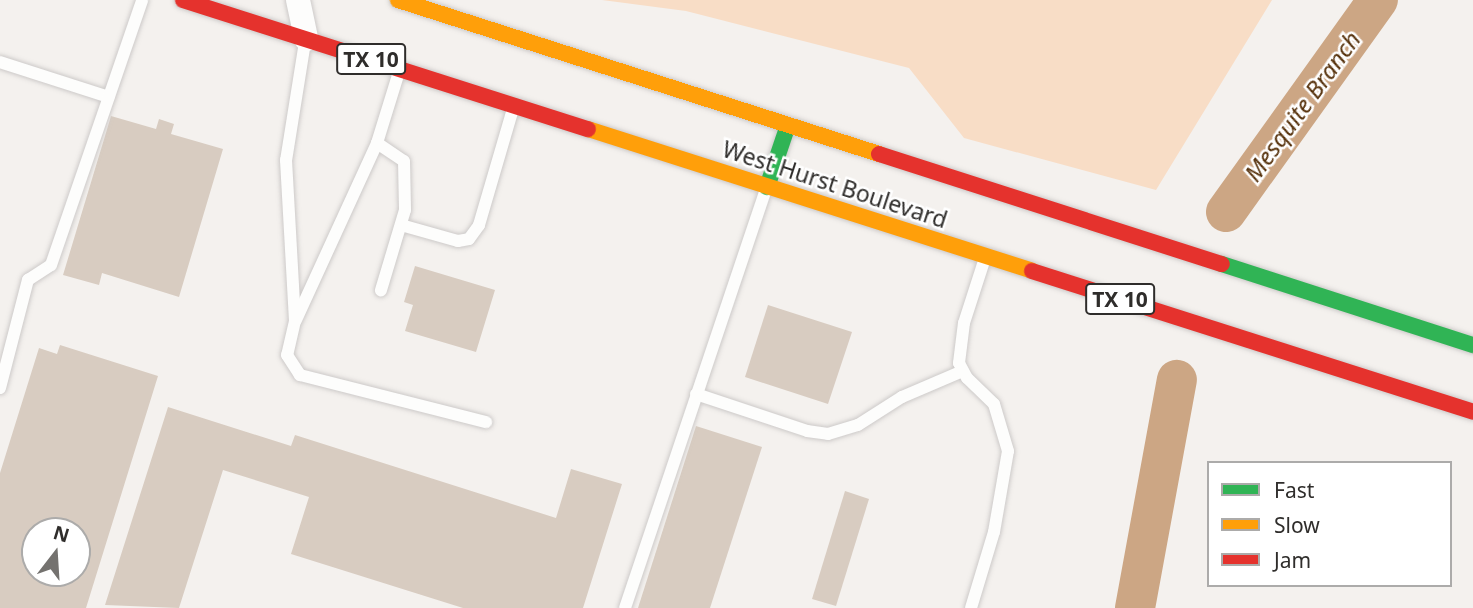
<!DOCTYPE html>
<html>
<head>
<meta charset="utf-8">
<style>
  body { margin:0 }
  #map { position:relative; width:1473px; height:608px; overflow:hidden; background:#f4f1ee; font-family:"Noto Sans",sans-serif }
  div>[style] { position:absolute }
  .green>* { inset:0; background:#f8ddc6 }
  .river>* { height:40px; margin:-20px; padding:0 20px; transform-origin:20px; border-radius:20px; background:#cca684 }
  .building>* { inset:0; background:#d8ccc1 }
  .roads { filter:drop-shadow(0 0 2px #cdcac9) drop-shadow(0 0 2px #cdcac9) }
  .lane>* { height:12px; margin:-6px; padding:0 6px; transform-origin:6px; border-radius:6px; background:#fdfdfc }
  .street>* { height:24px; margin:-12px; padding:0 12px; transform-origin:12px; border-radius:12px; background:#fdfdfc }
  .fast>* { height:16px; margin:-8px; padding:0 8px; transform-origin:8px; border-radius:8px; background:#30b455 }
  .slow>* { height:16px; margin:-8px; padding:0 8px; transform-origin:8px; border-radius:8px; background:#ff9f0a }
  .jam>* { height:16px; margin:-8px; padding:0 8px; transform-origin:8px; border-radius:8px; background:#e5322d }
  span { translate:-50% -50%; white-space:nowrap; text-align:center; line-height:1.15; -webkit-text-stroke:5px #fff; paint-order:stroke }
  .shield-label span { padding:2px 5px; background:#fff; border:2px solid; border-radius:5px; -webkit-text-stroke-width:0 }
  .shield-label { font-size:21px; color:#2f2d2b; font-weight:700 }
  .street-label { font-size:23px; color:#2f2d2b }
  .water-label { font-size:24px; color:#56310b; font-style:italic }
  .legend { position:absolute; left:1207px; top:461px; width:245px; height:126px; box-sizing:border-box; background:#fff; border:2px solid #acabaa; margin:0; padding:9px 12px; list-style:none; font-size:21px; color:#2f2d2b }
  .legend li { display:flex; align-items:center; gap:14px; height:35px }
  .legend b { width:35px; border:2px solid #acabaa }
  .north { position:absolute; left:21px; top:517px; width:70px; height:70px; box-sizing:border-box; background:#fff; border:2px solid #acabaa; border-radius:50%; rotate:17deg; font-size:19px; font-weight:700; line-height:28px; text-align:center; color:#2f2d2b }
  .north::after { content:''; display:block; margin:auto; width:24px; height:32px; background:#74726f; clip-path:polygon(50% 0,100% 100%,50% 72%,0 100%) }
</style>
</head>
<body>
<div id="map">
  <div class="green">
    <i style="clip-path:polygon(602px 0,1272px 0,1156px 190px,964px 138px,909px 68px,686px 11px)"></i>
  </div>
  <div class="river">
    <i style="left:1226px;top:212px;width:261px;rotate:-54.4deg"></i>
    <i style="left:1135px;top:608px;width:232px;rotate:-79.6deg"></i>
  </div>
  <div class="building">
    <i style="clip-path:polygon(111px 116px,156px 129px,159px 119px,174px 124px,171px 134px,223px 149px,179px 297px,102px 273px,99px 285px,63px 275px)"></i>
    <i style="clip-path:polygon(415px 266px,495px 290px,476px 352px,405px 331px,413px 305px,404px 302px)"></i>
    <i style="clip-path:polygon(768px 305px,852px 332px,828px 404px,745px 377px)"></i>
    <i style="clip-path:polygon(evenodd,60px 345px,158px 376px,86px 608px,0 608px,0 473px,39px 348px,57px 354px,60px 345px,35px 531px,77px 531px,77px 573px,35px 573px,35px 531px)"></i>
    <i style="clip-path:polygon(168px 407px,291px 446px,295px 435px,556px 518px,571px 469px,622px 484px,583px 608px,463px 608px,291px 554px,309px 497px,223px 470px,179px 608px,105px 605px)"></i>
    <i style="clip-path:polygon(696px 426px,762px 447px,710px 608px,638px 608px)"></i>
    <i style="clip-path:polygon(845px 491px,869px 499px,836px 606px,812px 599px)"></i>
  </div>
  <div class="roads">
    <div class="lane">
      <i style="left:305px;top:42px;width:120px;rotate:99.1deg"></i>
      <i style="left:286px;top:160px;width:161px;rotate:86.8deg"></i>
      <i style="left:295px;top:321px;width:35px;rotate:103deg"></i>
      <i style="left:287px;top:355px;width:24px;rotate:57deg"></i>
      <i style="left:300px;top:375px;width:192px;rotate:14.2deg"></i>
      <i style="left:0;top:62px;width:114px;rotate:17.8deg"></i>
      <i style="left:377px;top:143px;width:32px;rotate:34deg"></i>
      <i style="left:404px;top:161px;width:49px;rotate:88.8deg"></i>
      <i style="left:405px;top:210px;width:84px;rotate:106.7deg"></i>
      <i style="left:401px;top:225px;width:59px;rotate:15.7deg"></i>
      <i style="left:458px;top:241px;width:11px;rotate:-10deg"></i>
      <i style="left:469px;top:239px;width:17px;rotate:-54deg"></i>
      <i style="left:479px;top:225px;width:121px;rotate:-73.7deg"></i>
      <i style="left:296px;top:320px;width:195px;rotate:-65.4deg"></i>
      <i style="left:377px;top:143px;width:74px;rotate:-72.8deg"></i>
      <i style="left:0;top:388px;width:112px;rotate:-75.5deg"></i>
      <i style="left:28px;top:280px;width:27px;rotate:-33deg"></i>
      <i style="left:51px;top:265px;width:280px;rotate:-71deg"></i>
      <i style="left:696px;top:394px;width:117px;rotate:18.4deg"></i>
      <i style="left:807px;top:431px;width:21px;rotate:8deg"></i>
      <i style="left:828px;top:434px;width:31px;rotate:-17deg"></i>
      <i style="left:858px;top:425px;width:52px;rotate:-32.5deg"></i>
      <i style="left:902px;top:397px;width:66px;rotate:-23.1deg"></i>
      <i style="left:625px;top:608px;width:441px;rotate:-71.4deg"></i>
      <i style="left:971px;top:608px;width:79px;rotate:-73.2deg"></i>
      <i style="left:994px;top:532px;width:82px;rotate:-80.2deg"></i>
      <i style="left:1008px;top:451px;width:49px;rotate:-106.6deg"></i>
      <i style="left:994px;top:404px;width:37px;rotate:-136deg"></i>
      <i style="left:967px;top:378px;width:17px;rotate:-118deg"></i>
      <i style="left:959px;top:363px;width:40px;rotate:-82.9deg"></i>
      <i style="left:964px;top:323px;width:65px;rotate:-72.1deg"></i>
    </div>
    <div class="street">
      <i style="left:298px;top:0;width:40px;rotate:78deg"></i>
    </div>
    <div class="fast">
      <i style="left:767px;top:187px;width:65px;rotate:-71.3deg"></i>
      <i style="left:1222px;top:264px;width:264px;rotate:17.9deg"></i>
    </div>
    <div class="slow">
      <i style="left:398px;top:0;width:505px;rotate:17.75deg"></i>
      <i style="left:588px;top:129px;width:466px;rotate:17.7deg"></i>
    </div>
    <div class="jam">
      <i style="left:183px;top:0;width:425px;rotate:17.7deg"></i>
      <i style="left:879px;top:154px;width:360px;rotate:17.8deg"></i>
      <i style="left:1032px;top:271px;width:463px;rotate:17.7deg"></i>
    </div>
  </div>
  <div class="shield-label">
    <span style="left:371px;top:59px">TX 10</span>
    <span style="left:1120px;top:299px">TX 10</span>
  </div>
  <div class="street-label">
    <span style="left:835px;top:184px;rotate:18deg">West Hurst Boulevard</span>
  </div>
  <div class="water-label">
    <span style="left:1302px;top:106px;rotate:-54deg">Mesquite Branch</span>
  </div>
  <ul class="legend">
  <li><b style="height:9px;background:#30b455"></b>Fast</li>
  <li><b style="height:9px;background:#ff9f0a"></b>Slow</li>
  <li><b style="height:9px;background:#e5322d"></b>Jam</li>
  </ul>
  <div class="north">N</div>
</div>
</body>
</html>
